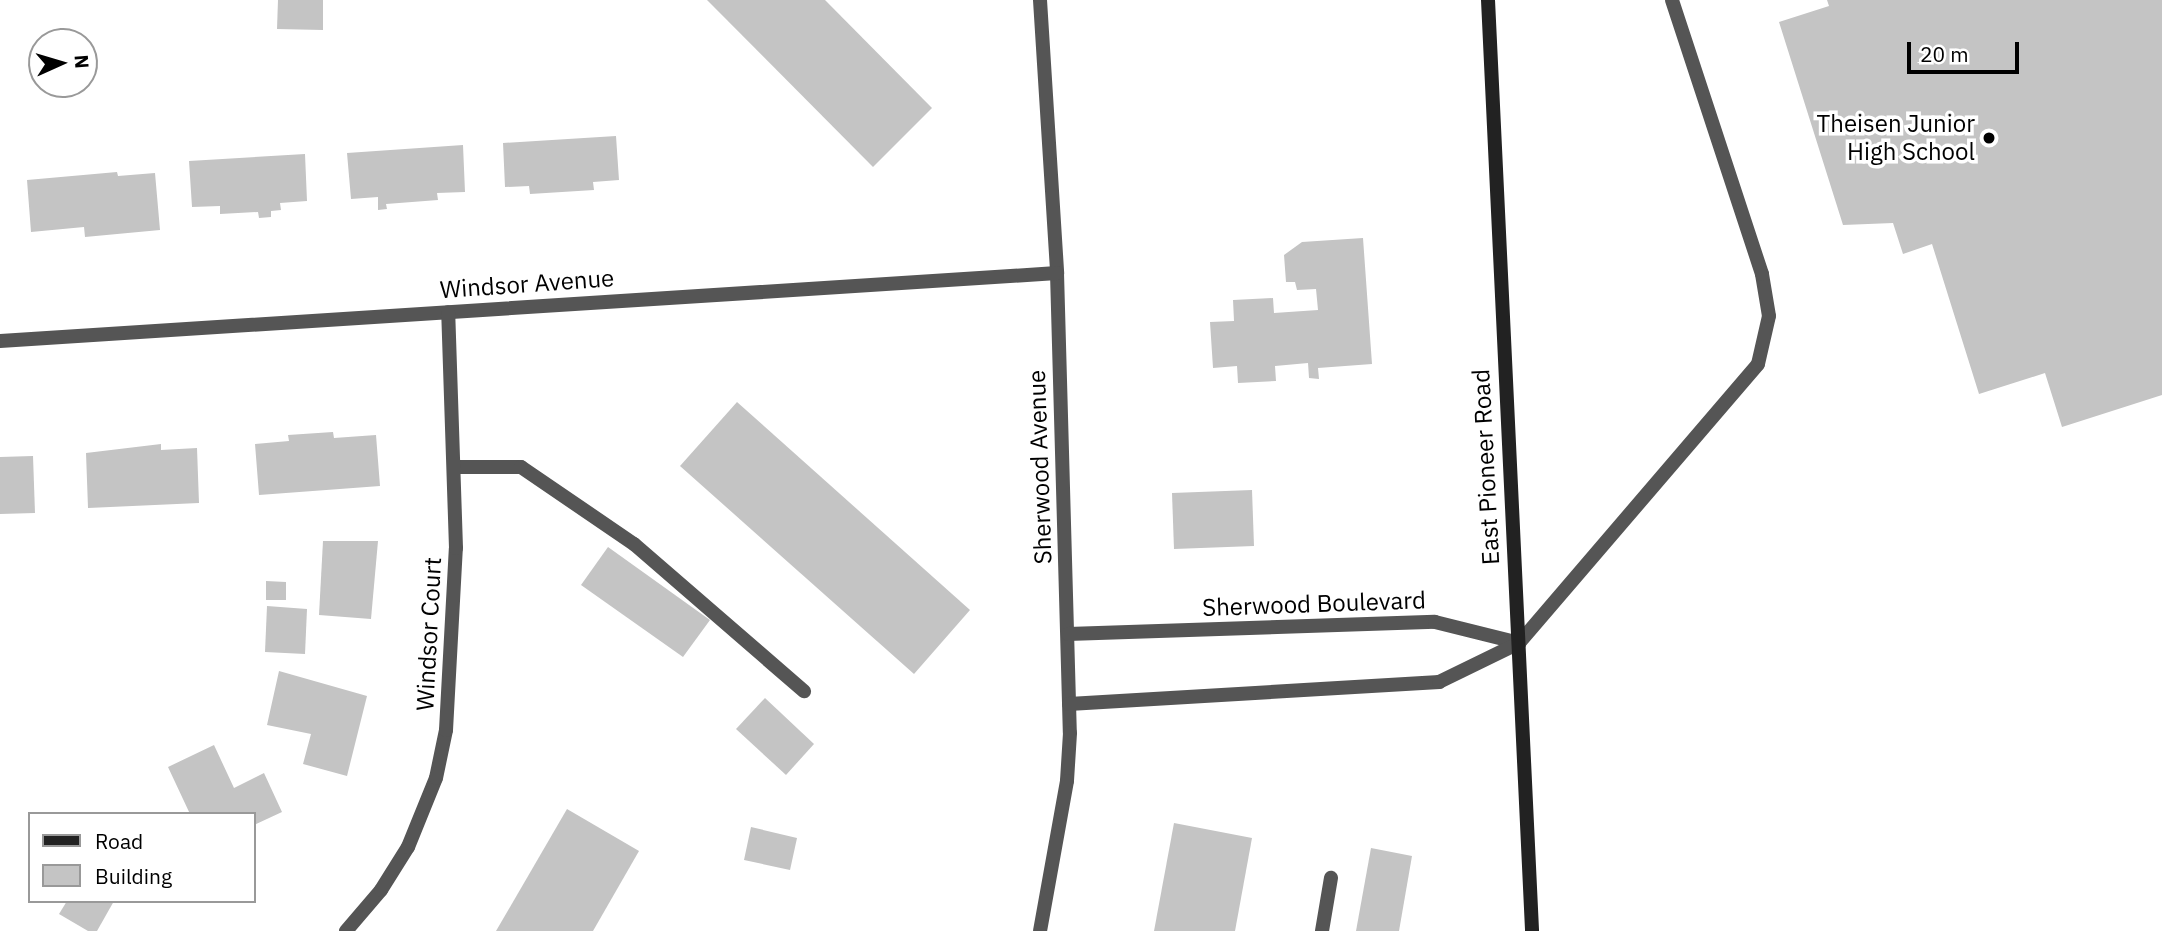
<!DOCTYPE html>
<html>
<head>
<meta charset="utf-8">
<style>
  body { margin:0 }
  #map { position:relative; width:2162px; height:931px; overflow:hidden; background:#fff; font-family:"IBM Plex Sans",sans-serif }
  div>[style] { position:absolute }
  .building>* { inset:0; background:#c4c4c4 }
  .service>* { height:14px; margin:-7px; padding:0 7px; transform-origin:7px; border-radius:7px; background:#555 }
  .minor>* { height:14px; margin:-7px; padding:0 7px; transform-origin:7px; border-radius:7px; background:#555 }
  .secondary>* { height:14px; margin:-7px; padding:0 7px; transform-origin:7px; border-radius:7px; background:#222 }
  .dots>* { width:19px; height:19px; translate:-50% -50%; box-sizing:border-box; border:4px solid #fff; border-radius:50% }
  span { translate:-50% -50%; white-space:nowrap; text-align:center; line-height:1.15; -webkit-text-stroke:7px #fff; paint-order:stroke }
  .poi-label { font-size:24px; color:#000 }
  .right { translate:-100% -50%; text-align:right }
  .street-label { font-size:24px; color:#000 }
  .legend { position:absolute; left:28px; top:812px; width:228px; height:91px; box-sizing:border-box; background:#fff; border:2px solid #999; margin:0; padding:9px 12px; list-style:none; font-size:21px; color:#000 }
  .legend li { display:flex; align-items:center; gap:14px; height:35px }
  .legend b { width:35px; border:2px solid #999 }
  .north { position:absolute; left:28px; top:28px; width:70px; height:70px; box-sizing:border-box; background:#fff; border:2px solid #999; border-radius:50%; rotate:86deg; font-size:19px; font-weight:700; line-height:28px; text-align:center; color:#000 }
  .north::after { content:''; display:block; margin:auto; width:24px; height:32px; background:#000; clip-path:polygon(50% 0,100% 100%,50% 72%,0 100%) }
  .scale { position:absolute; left:1907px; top:42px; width:112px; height:32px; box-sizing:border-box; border:4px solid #000; border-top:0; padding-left:9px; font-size:21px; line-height:24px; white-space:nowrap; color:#000; -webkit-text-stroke:5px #fff; paint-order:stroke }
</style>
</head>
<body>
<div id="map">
  <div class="building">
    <i style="clip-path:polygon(278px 0,323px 0,323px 30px,277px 29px)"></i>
    <i style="clip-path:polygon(707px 0,825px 0,932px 108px,873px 167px)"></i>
    <i style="clip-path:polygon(1827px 0,2162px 0,2162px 395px,2062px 427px,2045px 373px,1979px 394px,1932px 244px,1903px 254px,1893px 223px,1843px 225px,1779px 22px,1829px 6px)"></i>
    <i style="clip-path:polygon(616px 136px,619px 180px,593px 182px,594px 190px,530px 194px,529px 186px,505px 187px,503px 143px)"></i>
    <i style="clip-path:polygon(463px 145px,465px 192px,437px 193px,438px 200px,386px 204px,387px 209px,378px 210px,378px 197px,351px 199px,347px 153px)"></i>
    <i style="clip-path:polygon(305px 154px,307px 201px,280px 203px,281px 210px,271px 211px,271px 217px,259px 218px,258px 212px,220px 214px,220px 206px,192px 207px,189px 161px)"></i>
    <i style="clip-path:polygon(117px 172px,118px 176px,155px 173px,160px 230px,85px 237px,84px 227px,31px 232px,27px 180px)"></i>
    <i style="clip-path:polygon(1363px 238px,1372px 364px,1318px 368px,1319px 379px,1309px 378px,1308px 363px,1275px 366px,1276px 381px,1238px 383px,1237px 366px,1213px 368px,1210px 322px,1234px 321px,1233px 300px,1273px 298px,1274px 313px,1318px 310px,1316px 289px,1297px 290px,1295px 282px,1286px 282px,1284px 255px,1302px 242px)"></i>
    <i style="clip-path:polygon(737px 402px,970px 610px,914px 674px,680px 466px)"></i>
    <i style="clip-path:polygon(333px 432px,334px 438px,376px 435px,380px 486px,259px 495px,255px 444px,289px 441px,288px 435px)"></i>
    <i style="clip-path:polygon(161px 444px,161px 450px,197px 448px,199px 503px,88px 508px,86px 453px)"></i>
    <i style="clip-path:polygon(33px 456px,35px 513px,0 514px,0 457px)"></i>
    <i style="clip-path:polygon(1252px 490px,1254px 546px,1174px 549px,1172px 493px)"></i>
    <i style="clip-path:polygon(323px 541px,378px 541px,371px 619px,319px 615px)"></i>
    <i style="clip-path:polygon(608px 547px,710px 620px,683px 657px,581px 585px)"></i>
    <i style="clip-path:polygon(266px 581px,286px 582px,286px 600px,266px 600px)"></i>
    <i style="clip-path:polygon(267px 606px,307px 609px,305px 654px,265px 652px)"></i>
    <i style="clip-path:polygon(279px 671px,367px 696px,347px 776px,303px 764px,311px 734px,267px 725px)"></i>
    <i style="clip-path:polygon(765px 698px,814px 744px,786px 775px,736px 729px)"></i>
    <i style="clip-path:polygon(214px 745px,234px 788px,264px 773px,282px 812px,254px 825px,254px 814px,190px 814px,168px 767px)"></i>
    <i style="clip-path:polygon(567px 809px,639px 851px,593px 931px,496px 931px)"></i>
    <i style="clip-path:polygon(1174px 823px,1252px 838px,1235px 931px,1154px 931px)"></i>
    <i style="clip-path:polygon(751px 827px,797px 838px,790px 870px,744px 860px)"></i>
    <i style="clip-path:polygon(1371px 848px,1412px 856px,1399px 931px,1356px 931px)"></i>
    <i style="clip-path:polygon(67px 901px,114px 901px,97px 931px,88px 931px,59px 914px)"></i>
  </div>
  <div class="service">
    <i style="left:456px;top:467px;width:65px"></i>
    <i style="left:521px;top:467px;width:137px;rotate:34.3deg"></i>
    <i style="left:634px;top:544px;width:225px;rotate:40.9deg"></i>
    <i style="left:1519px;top:643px;width:367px;rotate:-49.4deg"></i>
    <i style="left:1758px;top:364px;width:49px;rotate:-77.1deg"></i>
    <i style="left:1769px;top:316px;width:43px;rotate:-99.5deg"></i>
    <i style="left:1762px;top:274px;width:288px;rotate:-108.2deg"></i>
    <i style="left:1322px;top:931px;width:54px;rotate:-80.4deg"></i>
  </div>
  <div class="minor">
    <i style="left:1040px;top:0;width:274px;rotate:86.4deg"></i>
    <i style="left:1057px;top:273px;width:460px;rotate:88.4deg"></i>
    <i style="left:1070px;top:733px;width:48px;rotate:93.6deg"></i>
    <i style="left:1067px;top:781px;width:152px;rotate:100.2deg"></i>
    <i style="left:0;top:341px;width:1059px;rotate:-3.68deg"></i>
    <i style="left:1068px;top:634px;width:367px;rotate:-1.9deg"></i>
    <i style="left:1435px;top:622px;width:87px;rotate:14deg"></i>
    <i style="left:1069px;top:704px;width:371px;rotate:-3.4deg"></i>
    <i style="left:1439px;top:682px;width:89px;rotate:-26deg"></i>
    <i style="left:346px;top:931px;width:54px;rotate:-49.5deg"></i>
    <i style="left:381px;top:890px;width:51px;rotate:-57.9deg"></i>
    <i style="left:408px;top:847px;width:74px;rotate:-67.9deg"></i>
    <i style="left:436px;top:778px;width:49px;rotate:-78.2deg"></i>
    <i style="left:446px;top:730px;width:182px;rotate:-86.9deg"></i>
    <i style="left:456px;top:548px;width:236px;rotate:-91.9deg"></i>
  </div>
  <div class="secondary">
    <i style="left:1488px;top:0;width:932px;rotate:87.29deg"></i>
  </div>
  <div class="dots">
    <i style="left:1989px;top:138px;background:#000"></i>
  </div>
  <div class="poi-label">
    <span class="right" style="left:1975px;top:138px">Theisen Junior<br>High School</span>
  </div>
  <div class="street-label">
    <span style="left:527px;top:284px;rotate:-4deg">Windsor Avenue</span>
    <span style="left:1040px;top:467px;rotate:-92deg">Sherwood Avenue</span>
    <span style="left:1486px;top:467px;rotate:-93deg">East Pioneer Road</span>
    <span style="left:1314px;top:604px;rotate:-2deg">Sherwood Boulevard</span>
    <span style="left:429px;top:634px;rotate:-87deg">Windsor Court</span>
  </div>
  <ul class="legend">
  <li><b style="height:9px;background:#222"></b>Road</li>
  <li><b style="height:19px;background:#c4c4c4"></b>Building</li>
  </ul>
  <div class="north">N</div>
  <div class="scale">20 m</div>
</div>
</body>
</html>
